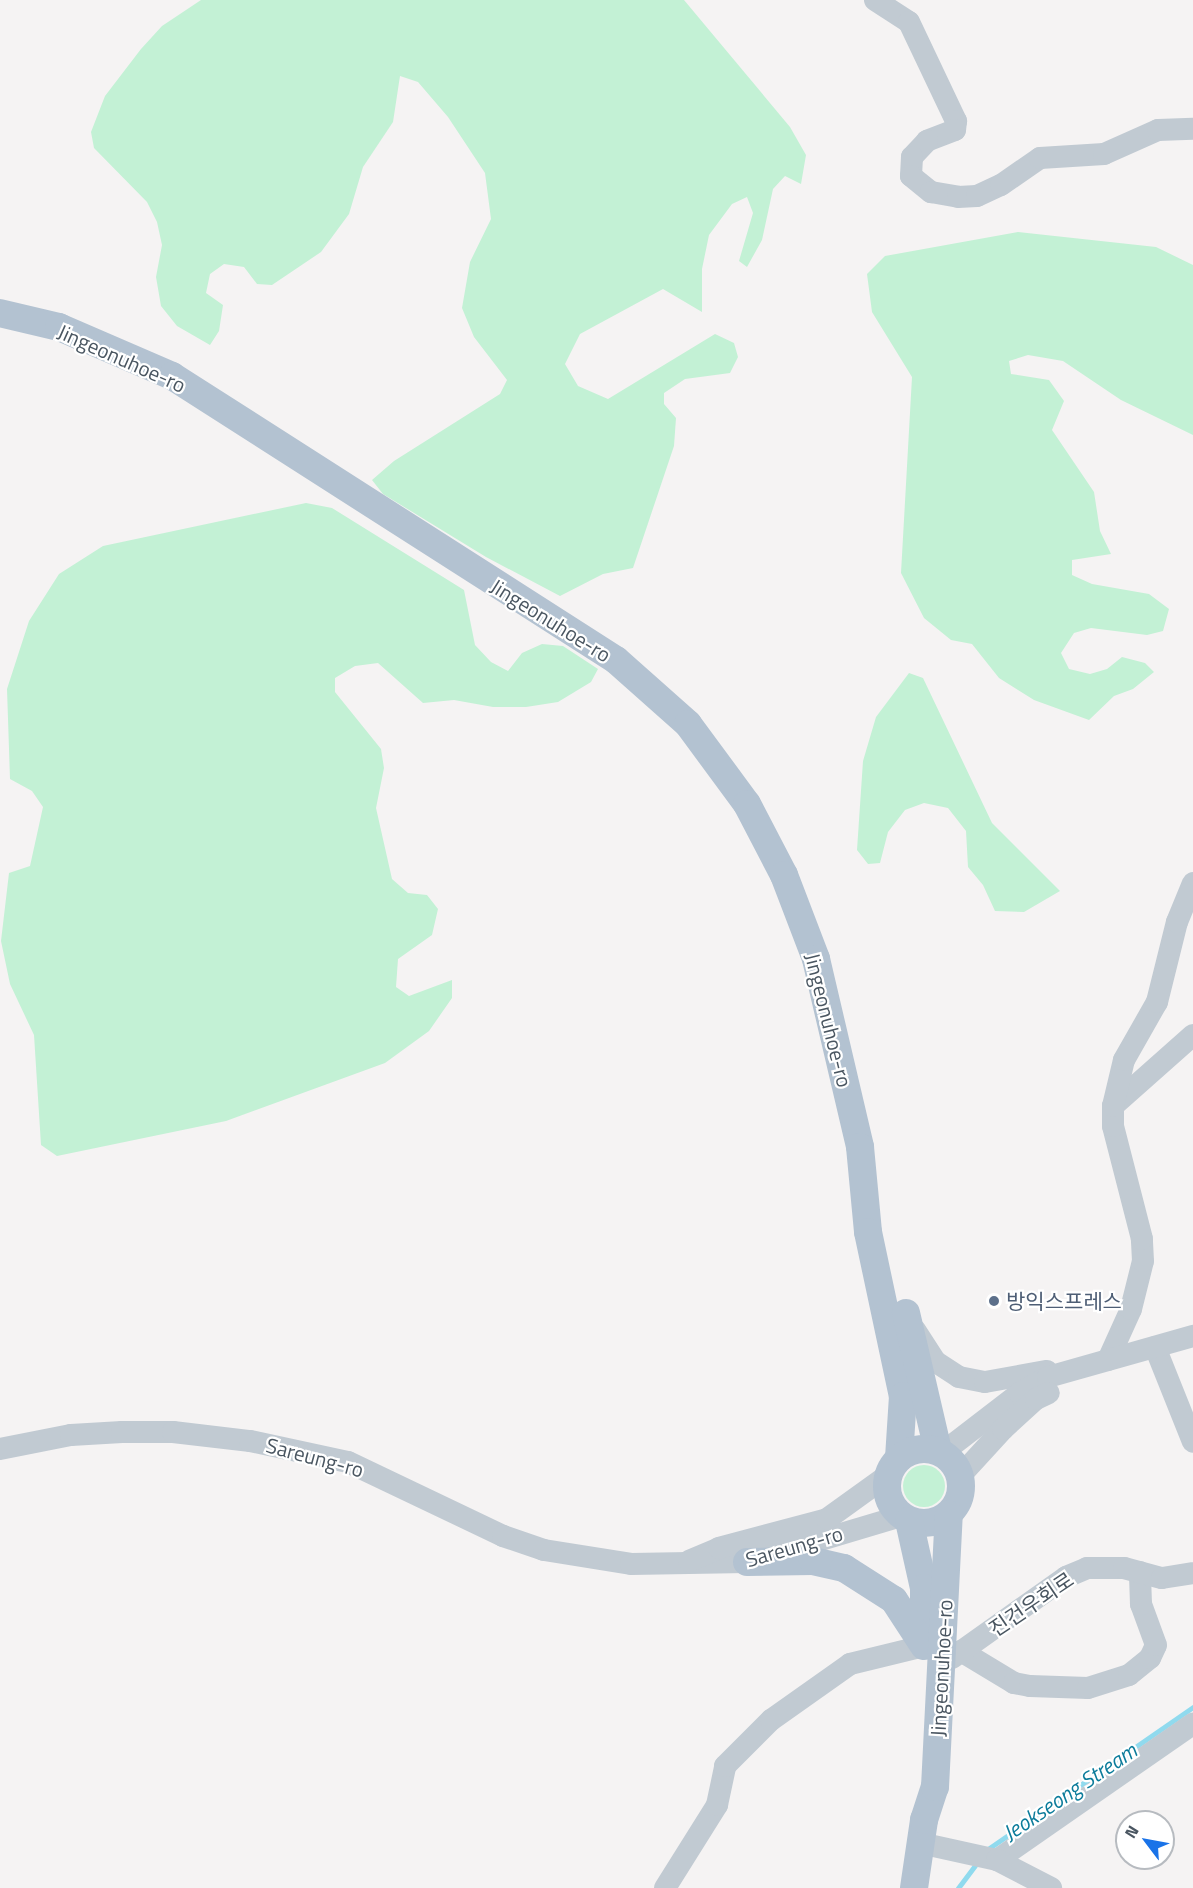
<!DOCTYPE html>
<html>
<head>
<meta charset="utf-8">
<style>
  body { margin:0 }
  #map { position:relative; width:1193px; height:1888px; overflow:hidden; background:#f5f3f3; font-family:"Titillium Web","Noto Sans KR",sans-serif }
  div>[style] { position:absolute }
  .green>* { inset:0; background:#c3f1d5 }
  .round { border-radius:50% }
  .stream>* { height:5px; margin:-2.5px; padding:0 2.5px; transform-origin:2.5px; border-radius:2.5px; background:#90daee }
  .minor>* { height:22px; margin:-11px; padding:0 11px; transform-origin:11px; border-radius:11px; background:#c1cad2 }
  .major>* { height:28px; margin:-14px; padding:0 14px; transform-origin:14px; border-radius:14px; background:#b3c2d1 }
  .major>.ring { margin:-14px; padding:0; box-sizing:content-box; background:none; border:28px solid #b3c2d1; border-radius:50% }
  .dots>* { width:16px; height:16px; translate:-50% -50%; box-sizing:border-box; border:3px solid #fff; border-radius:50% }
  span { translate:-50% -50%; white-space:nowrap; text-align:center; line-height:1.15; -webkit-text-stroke:4.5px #fff; paint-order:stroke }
  .street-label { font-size:21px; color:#4a5661 }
  .service-label { font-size:21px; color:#4e5e75 }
  .left { translate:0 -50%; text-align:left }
  .water-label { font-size:22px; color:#0c7c9b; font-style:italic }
  .north { position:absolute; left:1115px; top:1810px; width:60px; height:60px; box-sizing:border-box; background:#fff; border:2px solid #b7bbc0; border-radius:50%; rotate:302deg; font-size:16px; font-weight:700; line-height:24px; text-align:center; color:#4a5661 }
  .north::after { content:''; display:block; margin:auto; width:21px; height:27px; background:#1a73e8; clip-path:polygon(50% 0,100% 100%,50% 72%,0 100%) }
</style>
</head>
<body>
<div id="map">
  <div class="green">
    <i style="clip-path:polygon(201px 0,684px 0,790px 127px,806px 155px,801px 184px,785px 176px,773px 189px,762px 240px,747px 267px,739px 261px,753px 213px,747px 197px,732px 204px,709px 235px,702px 269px,702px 312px,663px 289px,580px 334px,565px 364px,578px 386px,608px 399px,715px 334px,734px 343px,738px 357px,730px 373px,685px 379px,664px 393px,664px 404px,676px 418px,674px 446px,633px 568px,603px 574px,560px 596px,486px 557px,383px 494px,372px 480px,394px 461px,500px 394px,507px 380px,474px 337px,462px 308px,470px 262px,491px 219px,485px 173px,448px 117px,418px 82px,400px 76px,393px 122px,363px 167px,349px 214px,321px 252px,272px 285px,257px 284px,244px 267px,224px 264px,210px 274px,206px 293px,223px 305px,219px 331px,210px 345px,177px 326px,161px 306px,156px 277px,162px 245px,157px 222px,147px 202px,94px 148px,91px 132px,105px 96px,141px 49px,162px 26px)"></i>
    <i style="clip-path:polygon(1018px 232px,1156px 247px,1193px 265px,1193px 435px,1121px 400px,1063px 361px,1028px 355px,1009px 361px,1011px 374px,1049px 380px,1064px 401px,1052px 430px,1094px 492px,1100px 531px,1111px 554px,1072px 560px,1072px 575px,1092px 584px,1149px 594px,1169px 609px,1163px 631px,1147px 635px,1091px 628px,1074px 633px,1061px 653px,1069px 669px,1090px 674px,1107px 669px,1122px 657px,1145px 663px,1154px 672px,1133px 689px,1114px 696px,1089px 720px,1034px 700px,999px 678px,972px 644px,951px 640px,924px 618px,901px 573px,912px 377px,872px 312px,867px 274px,885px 256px)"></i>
    <i style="clip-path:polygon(306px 503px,332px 508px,464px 590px,475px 645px,491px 662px,508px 671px,522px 653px,542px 644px,563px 646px,598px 669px,591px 682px,558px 702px,526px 707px,493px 707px,454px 700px,423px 703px,378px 663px,355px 666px,335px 678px,335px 692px,381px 749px,384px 768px,376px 808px,392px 879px,408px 893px,427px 895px,438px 909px,432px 935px,398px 959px,396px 987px,409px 996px,452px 980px,452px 998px,429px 1031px,385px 1063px,226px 1121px,57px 1156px,41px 1145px,34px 1035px,10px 984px,1px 941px,9px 873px,30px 866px,43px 807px,32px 791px,10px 779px,7px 689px,29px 621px,59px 574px,103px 546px)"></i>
    <i style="clip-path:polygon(909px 673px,923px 678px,992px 823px,1060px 891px,1024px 912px,995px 911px,983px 885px,968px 867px,966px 831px,948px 808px,924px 803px,905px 810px,888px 832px,880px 863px,868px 864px,857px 850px,863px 761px,876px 717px)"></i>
    <i class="round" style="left:903px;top:1465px;width:42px;height:42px"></i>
  </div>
  <div class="stream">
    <i style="left:985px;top:1851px;width:253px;rotate:-34.7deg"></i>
    <i style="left:958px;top:1888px;width:34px;rotate:-53deg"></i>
  </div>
  <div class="minor">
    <i style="left:875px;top:0;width:40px;rotate:32.9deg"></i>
    <i style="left:909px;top:22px;width:110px;rotate:64.6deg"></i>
    <i style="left:956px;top:121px;width:9px;rotate:96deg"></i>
    <i style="left:955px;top:130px;width:30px;rotate:159deg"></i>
    <i style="left:927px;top:141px;width:22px;rotate:133deg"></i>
    <i style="left:912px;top:157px;width:19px;rotate:93deg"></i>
    <i style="left:911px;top:176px;width:26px;rotate:39deg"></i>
    <i style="left:931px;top:192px;width:27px;rotate:10deg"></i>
    <i style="left:958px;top:197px;width:19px;rotate:-3deg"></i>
    <i style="left:977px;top:196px;width:26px;rotate:-25deg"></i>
    <i style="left:1001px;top:185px;width:47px;rotate:-34.7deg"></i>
    <i style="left:1040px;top:158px;width:64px;rotate:-3.6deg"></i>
    <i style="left:1104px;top:154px;width:59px;rotate:-24deg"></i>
    <i style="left:1158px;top:130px;width:35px;rotate:-2deg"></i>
    <i style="left:1113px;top:1106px;width:107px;rotate:-41.6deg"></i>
    <i style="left:915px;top:1330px;width:38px;rotate:57deg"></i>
    <i style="left:936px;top:1362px;width:27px;rotate:33deg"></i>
    <i style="left:959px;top:1377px;width:26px;rotate:11deg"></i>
    <i style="left:985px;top:1382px;width:63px;rotate:-10.1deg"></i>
    <i style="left:1155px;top:1347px;width:102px;rotate:68.2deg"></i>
    <i style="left:1108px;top:1360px;width:56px;rotate:-65.7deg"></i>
    <i style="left:1131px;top:1309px;width:49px;rotate:-76deg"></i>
    <i style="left:1143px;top:1261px;width:22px;rotate:-93deg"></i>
    <i style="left:1142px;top:1239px;width:117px;rotate:-104.4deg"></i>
    <i style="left:1113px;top:1126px;width:20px;rotate:-90deg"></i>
    <i style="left:1113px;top:1106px;width:47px;rotate:-76.6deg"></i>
    <i style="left:1124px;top:1060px;width:67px;rotate:-60.4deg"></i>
    <i style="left:1157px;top:1002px;width:82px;rotate:-76deg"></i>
    <i style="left:1177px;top:922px;width:42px;rotate:-67.7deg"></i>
    <i style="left:0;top:1449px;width:72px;rotate:-11.2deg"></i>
    <i style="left:71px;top:1435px;width:51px;rotate:-3.4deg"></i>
    <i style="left:122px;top:1432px;width:51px"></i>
    <i style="left:173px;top:1432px;width:78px;rotate:6.7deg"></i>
    <i style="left:250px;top:1441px;width:100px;rotate:12.1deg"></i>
    <i style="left:348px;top:1462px;width:172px;rotate:25.5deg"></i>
    <i style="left:503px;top:1536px;width:43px;rotate:18.9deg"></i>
    <i style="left:544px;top:1550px;width:88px;rotate:9.1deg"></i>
    <i style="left:631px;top:1564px;width:116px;rotate:-1deg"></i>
    <i style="left:747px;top:1562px;width:161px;rotate:-16.6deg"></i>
    <i style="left:942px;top:1453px;width:98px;rotate:-37.6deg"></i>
    <i style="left:1020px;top:1393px;width:32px;rotate:-30deg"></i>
    <i style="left:1048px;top:1377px;width:151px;rotate:-15.8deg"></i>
    <i style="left:960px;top:1476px;width:64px;rotate:-47.5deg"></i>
    <i style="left:1003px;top:1429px;width:45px;rotate:-42.3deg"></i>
    <i style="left:1036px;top:1399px;width:14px;rotate:-25deg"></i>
    <i style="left:689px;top:1561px;width:33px;rotate:-23deg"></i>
    <i style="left:719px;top:1548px;width:112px;rotate:-15deg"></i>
    <i style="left:827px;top:1519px;width:75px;rotate:-35.8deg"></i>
    <i style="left:961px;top:1651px;width:62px;rotate:31.1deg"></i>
    <i style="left:1014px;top:1683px;width:16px;rotate:11deg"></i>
    <i style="left:1030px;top:1686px;width:58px;rotate:2deg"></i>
    <i style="left:1088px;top:1688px;width:43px;rotate:-17.6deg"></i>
    <i style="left:1129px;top:1675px;width:27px;rotate:-39deg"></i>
    <i style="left:1150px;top:1658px;width:14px;rotate:-65deg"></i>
    <i style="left:1156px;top:1645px;width:44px;rotate:-110.1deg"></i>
    <i style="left:1141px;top:1604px;width:32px;rotate:-92deg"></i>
    <i style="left:952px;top:1658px;width:140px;rotate:-35.4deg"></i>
    <i style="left:1066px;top:1577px;width:23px;rotate:-23deg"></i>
    <i style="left:1087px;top:1568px;width:37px"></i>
    <i style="left:1124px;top:1568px;width:39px;rotate:15deg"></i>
    <i style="left:1162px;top:1578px;width:31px;rotate:-9deg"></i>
    <i style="left:920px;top:1843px;width:79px;rotate:12.4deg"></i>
    <i style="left:997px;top:1860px;width:239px;rotate:-34.8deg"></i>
    <i style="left:997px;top:1860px;width:61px;rotate:27.4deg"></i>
    <i style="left:665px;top:1888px;width:98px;rotate:-57.9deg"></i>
    <i style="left:717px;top:1805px;width:40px;rotate:-78deg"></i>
    <i style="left:725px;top:1766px;width:65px;rotate:-45deg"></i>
    <i style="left:771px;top:1720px;width:97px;rotate:-35.3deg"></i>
    <i style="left:850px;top:1664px;width:76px;rotate:-13.7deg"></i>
  </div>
  <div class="major">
    <i style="left:0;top:313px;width:61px;rotate:13.3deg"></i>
    <i style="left:59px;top:327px;width:123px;rotate:23.4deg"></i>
    <i style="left:172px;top:376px;width:527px;rotate:32.6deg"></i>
    <i style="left:616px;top:660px;width:96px;rotate:41.6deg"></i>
    <i style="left:688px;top:724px;width:99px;rotate:53.6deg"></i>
    <i style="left:747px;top:804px;width:80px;rotate:62.5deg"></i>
    <i style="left:784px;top:875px;width:90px;rotate:69.1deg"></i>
    <i style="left:816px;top:959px;width:193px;rotate:76.8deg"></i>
    <i style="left:860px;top:1147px;width:85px;rotate:84.6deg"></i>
    <i style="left:868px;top:1232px;width:168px;rotate:78deg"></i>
    <i style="left:903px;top:1396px;width:62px;rotate:93.7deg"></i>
    <i style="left:906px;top:1313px;width:141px;rotate:76.9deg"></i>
    <i class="ring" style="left:887px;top:1449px;width:46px;height:46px"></i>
    <i style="left:909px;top:1521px;width:69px;rotate:77.4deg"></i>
    <i style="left:924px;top:1588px;width:46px;rotate:90deg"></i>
    <i style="left:747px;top:1562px;width:66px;rotate:-0.9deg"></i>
    <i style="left:813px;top:1561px;width:32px;rotate:13deg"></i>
    <i style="left:844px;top:1568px;width:59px;rotate:32.6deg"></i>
    <i style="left:894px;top:1600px;width:55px;rotate:56.9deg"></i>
    <i style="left:914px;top:1888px;width:69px;rotate:-81.6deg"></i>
    <i style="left:924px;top:1820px;width:35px;rotate:-72deg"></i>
    <i style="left:935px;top:1787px;width:273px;rotate:-87.1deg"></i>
  </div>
  <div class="dots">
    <i style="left:994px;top:1301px;background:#5c6f8a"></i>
  </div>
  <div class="street-label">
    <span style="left:122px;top:358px;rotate:24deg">Jingeonuhoe-ro</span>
    <span style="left:551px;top:620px;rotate:32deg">Jingeonuhoe-ro</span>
    <span style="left:829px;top:1020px;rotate:76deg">Jingeonuhoe-ro</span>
    <span style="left:315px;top:1457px;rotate:15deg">Sareung-ro</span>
    <span style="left:794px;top:1546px;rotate:-16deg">Sareung-ro</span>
    <span style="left:1031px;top:1604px;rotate:-34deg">진건우회로</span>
    <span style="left:941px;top:1668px;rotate:-87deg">Jingeonuhoe-ro</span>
  </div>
  <div class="service-label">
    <span class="left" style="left:1006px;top:1301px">방익스프레스</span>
  </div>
  <div class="water-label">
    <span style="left:1070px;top:1792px;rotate:-34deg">Jeokseong Stream</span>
  </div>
  <div class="north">N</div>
</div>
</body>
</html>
